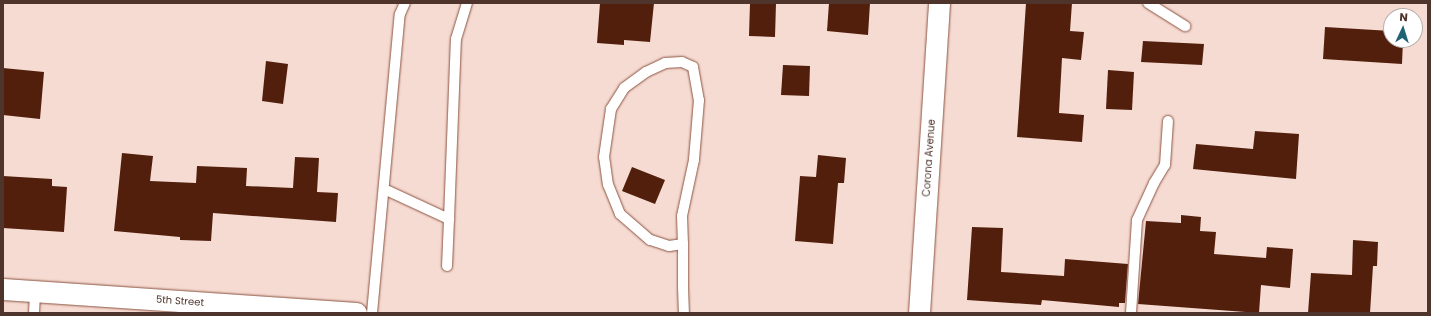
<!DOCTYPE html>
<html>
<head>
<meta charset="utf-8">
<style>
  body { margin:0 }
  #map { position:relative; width:1431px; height:316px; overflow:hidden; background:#f6dbd2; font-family:Poppins,sans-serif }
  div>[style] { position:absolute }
  .building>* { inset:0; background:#521f0d }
  .roads { filter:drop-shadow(0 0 1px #8c5340) drop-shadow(0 0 1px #8c5340) }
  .service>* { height:10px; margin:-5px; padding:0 5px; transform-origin:5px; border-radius:5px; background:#fff }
  .minor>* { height:21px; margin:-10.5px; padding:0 10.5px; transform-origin:10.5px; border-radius:10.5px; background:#fff }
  span { translate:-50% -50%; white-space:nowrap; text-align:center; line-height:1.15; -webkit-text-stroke:4px #fff; paint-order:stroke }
  .street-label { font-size:10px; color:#4e342b }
  .frame { position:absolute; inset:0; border:4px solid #4e342b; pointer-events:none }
  .north { position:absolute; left:1383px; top:8px; width:40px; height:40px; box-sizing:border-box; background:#fff; border:1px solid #b8aeaa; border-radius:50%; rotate:4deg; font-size:11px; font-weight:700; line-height:16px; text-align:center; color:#4e342b }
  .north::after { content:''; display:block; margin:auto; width:14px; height:18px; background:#1f6475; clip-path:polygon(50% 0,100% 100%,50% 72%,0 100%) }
</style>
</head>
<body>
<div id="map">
  <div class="building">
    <i style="clip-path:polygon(600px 3px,654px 3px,650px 42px,624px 40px,624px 45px,597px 43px)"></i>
    <i style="clip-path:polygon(750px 3px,776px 3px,775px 37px,749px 36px)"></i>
    <i style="clip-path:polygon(829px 3px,870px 3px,868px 35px,827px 31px)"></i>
    <i style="clip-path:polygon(1026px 3px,1072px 3px,1070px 31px,1084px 32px,1081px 60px,1062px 58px,1059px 113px,1084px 115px,1082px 142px,1017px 137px)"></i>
    <i style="clip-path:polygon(1325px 27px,1391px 31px,1391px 40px,1403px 40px,1402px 64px,1323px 59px)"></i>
    <i style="clip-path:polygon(1143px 41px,1204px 44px,1202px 65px,1141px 62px)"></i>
    <i style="clip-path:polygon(266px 61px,288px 64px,283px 104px,262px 101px)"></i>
    <i style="clip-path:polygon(783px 65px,810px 66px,809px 96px,781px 95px)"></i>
    <i style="clip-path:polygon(3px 68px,44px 72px,40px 119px,3px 115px)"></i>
    <i style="clip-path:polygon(1108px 70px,1134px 72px,1132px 110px,1106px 109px)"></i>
    <i style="clip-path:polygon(1255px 131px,1299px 134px,1296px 179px,1193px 169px,1196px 144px,1253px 149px)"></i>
    <i style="clip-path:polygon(122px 153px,153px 156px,150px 181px,196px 183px,197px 166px,247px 168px,246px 186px,293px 188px,295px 157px,319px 158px,317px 192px,338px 193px,336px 222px,213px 213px,211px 241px,180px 240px,180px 237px,114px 231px)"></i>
    <i style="clip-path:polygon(818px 155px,846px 158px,844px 183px,838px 183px,833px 244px,795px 241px,800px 176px,816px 177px)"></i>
    <i style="clip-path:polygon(632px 167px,665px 180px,655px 204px,622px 191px)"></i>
    <i style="clip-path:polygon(3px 176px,52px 179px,52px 186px,67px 187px,64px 232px,3px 228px)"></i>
    <i style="clip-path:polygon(1181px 215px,1201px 217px,1200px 231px,1216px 232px,1214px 254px,1266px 258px,1267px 247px,1293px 249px,1290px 288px,1261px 285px,1259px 313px,1138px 304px,1146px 221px,1181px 223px)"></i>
    <i style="clip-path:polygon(972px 227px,1003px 228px,1001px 272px,1064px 276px,1065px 259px,1128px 264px,1125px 303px,1119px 303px,1119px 307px,1042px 300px,1041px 305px,967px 300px)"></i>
    <i style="clip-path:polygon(1353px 240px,1378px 242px,1377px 266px,1373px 266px,1370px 313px,1308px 313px,1311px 273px,1352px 275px)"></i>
  </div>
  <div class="roads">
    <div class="service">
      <i style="left:1148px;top:3px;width:44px;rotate:31.9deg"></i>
      <i style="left:384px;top:189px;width:72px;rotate:24.8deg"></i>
      <i style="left:449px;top:219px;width:47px;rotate:92.4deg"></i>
      <i style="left:449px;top:219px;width:180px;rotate:-87.8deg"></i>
      <i style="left:456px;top:39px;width:38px;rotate:-73deg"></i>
      <i style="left:683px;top:244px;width:14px;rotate:172deg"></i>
      <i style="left:669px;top:246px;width:20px;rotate:-162deg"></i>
      <i style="left:650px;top:240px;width:40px;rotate:-139deg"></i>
      <i style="left:620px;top:214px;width:31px;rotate:-112deg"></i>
      <i style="left:608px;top:185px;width:28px;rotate:-98deg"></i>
      <i style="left:604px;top:157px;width:49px;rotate:-81.7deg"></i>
      <i style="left:611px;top:109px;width:25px;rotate:-58deg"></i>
      <i style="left:624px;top:88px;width:27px;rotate:-36deg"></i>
      <i style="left:646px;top:72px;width:21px;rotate:-25deg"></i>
      <i style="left:665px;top:63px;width:17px;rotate:-3deg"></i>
      <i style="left:682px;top:62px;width:12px;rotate:24deg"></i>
      <i style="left:693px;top:67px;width:34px;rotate:80deg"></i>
      <i style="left:699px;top:100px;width:60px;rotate:94.8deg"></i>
      <i style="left:694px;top:160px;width:57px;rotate:102.1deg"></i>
      <i style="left:682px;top:216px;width:28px;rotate:88deg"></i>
      <i style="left:683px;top:244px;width:43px;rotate:90deg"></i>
      <i style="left:683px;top:287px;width:26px;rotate:88deg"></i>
      <i style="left:34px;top:313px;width:22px;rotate:-87deg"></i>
      <i style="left:372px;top:313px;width:300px;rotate:-84.7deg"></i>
      <i style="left:400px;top:14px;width:12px;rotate:-66deg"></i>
      <i style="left:1131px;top:313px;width:93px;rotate:-86.3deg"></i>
      <i style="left:1137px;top:220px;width:41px;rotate:-65.3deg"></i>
      <i style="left:1154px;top:183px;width:21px;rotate:-59deg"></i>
      <i style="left:1165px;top:165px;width:44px;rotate:-86.1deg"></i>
    </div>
    <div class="minor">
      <i style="left:3px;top:289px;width:354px;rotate:3.9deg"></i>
      <i style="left:919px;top:313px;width:311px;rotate:-86.3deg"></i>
    </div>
  </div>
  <div class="street-label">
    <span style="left:929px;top:158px;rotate:-86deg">Corona Avenue</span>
    <span style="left:180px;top:301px;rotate:4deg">5th Street</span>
  </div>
  <div class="frame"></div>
  <div class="north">N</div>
</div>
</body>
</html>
